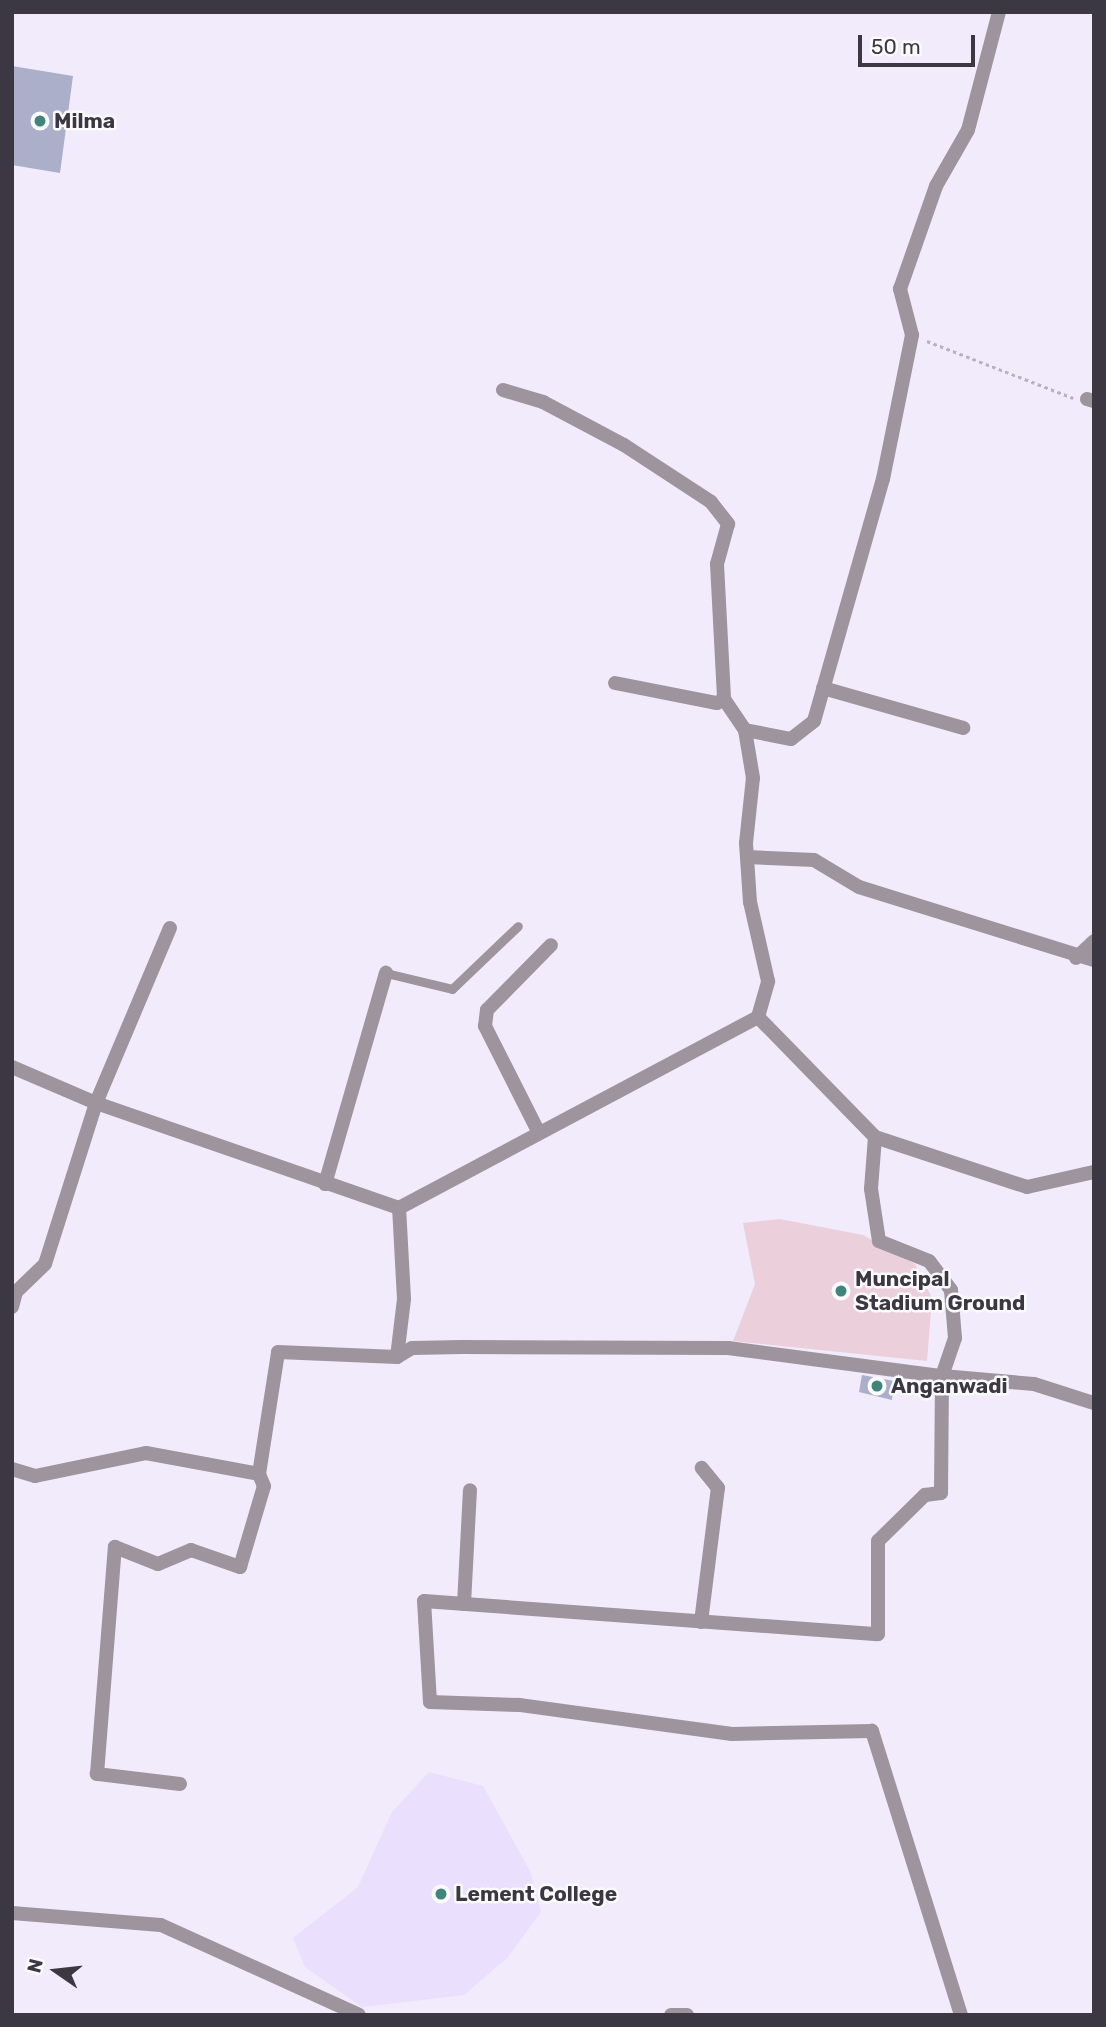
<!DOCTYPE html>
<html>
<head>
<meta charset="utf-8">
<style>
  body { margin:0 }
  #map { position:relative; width:1106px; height:2027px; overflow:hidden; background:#f1ebfc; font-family:Rubik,sans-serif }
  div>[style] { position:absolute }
  .built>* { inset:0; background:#eadffc }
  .green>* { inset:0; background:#ebd0db }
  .building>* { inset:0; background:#abafca }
  .path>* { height:2.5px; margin-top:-1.25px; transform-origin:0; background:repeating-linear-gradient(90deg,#b7b2c1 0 3.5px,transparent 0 7px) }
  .service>* { height:9px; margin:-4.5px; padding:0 4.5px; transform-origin:4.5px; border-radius:4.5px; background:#9e949e }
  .minor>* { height:14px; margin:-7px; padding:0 7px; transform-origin:7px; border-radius:7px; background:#9e949e }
  .dots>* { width:19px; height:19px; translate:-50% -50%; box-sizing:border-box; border:4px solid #fbfbfb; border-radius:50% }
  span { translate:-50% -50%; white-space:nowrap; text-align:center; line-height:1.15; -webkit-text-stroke:5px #fbfbfb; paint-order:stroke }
  .poi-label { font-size:21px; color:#3c3843; font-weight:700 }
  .left { translate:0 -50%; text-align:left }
  .frame { position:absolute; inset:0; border:14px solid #3c3843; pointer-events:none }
  .north { position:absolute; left:21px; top:1936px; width:70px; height:70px; -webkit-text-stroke:5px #fbfbfb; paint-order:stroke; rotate:284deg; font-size:19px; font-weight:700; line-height:28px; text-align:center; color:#3c3843 }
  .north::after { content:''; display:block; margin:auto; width:24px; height:32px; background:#3c3843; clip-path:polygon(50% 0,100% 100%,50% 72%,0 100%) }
  .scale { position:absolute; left:858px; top:35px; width:117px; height:32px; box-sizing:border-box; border:4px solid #3c3843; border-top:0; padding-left:9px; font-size:21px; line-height:24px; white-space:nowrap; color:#3c3843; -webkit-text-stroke:5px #fbfbfb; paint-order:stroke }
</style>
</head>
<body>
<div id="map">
  <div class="built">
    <i style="clip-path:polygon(429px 1772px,483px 1786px,530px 1871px,541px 1912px,508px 1957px,464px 1995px,362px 2007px,305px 1967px,293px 1938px,358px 1887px,392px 1812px)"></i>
  </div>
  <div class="green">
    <i style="clip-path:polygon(780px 1219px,863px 1235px,915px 1264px,932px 1298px,927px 1361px,733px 1341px,755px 1284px,743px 1223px)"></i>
  </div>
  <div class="building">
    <i style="clip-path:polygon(12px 66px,73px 76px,60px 173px,12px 165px)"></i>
    <i style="clip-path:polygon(862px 1375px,894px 1381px,892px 1400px,859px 1392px)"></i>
  </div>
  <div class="path">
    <i style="left:927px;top:341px;width:157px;rotate:21.3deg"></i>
  </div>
  <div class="service">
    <i style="left:386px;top:973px;width:68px;rotate:13.6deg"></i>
    <i style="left:452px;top:989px;width:91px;rotate:-43.7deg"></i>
  </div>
  <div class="minor">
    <i style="left:503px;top:390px;width:42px;rotate:16.7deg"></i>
    <i style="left:543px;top:402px;width:92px;rotate:28deg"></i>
    <i style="left:624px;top:445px;width:104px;rotate:33.2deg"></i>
    <i style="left:711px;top:502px;width:28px;rotate:52deg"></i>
    <i style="left:728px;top:524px;width:41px;rotate:105.4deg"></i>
    <i style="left:717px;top:564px;width:135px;rotate:87deg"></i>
    <i style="left:724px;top:699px;width:37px;rotate:56deg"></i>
    <i style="left:1087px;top:399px;width:7px;rotate:16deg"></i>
    <i style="left:615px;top:683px;width:104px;rotate:11.1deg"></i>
    <i style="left:717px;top:703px;width:8px;rotate:-30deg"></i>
    <i style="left:823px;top:688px;width:146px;rotate:15.9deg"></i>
    <i style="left:747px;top:857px;width:67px;rotate:2.6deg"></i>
    <i style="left:814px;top:860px;width:52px;rotate:31deg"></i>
    <i style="left:859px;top:887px;width:246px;rotate:17.3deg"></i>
    <i style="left:1076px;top:958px;width:25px;rotate:-43deg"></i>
    <i style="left:758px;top:1017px;width:37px;rotate:-74deg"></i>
    <i style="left:768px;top:981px;width:81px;rotate:-102.8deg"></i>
    <i style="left:750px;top:902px;width:59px;rotate:-93.9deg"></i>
    <i style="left:746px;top:843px;width:65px;rotate:-83.9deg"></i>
    <i style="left:753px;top:778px;width:49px;rotate:-99.5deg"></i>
    <i style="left:745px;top:730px;width:47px;rotate:11.1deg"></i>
    <i style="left:791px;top:739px;width:29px;rotate:-38deg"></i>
    <i style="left:814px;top:721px;width:252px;rotate:-74.1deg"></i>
    <i style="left:883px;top:479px;width:147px;rotate:-78.6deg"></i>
    <i style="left:912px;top:335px;width:48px;rotate:-104.6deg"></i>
    <i style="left:900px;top:289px;width:109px;rotate:-70.7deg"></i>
    <i style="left:936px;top:186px;width:64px;rotate:-60.3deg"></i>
    <i style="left:968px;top:130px;width:122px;rotate:-75.3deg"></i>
    <i style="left:12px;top:1067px;width:91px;rotate:23.2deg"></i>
    <i style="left:96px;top:1103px;width:190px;rotate:-67.1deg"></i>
    <i style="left:539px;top:1133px;width:120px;rotate:-116.8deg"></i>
    <i style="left:485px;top:1026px;width:16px;rotate:-83deg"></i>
    <i style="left:487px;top:1010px;width:91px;rotate:-45.4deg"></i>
    <i style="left:325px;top:1184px;width:220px;rotate:-73.9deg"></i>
    <i style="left:12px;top:1307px;width:16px;rotate:-75deg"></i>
    <i style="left:16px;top:1292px;width:40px;rotate:-44deg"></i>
    <i style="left:45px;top:1264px;width:169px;rotate:-72.4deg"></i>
    <i style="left:96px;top:1103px;width:321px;rotate:19.1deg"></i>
    <i style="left:399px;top:1208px;width:407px;rotate:-28deg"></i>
    <i style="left:758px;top:1017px;width:168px;rotate:45.7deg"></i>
    <i style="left:875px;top:1137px;width:160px;rotate:18.2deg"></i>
    <i style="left:1027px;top:1187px;width:69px;rotate:-12.6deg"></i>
    <i style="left:397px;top:1357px;width:58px;rotate:-83.1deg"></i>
    <i style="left:404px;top:1299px;width:91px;rotate:-93.1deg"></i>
    <i style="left:12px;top:1469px;width:24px;rotate:17deg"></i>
    <i style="left:35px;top:1476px;width:113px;rotate:-11.7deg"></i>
    <i style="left:146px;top:1453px;width:115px;rotate:10.5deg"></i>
    <i style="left:259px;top:1474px;width:123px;rotate:-81.1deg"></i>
    <i style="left:278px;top:1352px;width:119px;rotate:2.4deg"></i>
    <i style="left:397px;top:1357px;width:17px;rotate:-31deg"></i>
    <i style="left:412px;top:1348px;width:50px;rotate:-1.1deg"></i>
    <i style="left:462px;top:1347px;width:266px;rotate:0.2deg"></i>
    <i style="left:728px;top:1348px;width:216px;rotate:7.5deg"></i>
    <i style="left:942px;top:1376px;width:40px;rotate:-71.1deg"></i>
    <i style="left:955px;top:1338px;width:48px;rotate:-94.8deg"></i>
    <i style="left:951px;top:1290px;width:36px;rotate:-127deg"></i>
    <i style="left:929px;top:1261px;width:54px;rotate:-158.2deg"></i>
    <i style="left:879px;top:1241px;width:53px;rotate:-98.7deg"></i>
    <i style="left:871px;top:1189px;width:52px;rotate:-85.6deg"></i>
    <i style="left:464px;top:1604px;width:114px;rotate:-87deg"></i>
    <i style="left:701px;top:1622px;width:135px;rotate:-82.8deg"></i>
    <i style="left:718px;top:1488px;width:26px;rotate:-129deg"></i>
    <i style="left:180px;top:1784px;width:84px;rotate:-173.1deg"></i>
    <i style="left:97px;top:1774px;width:228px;rotate:-85.5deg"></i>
    <i style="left:115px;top:1547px;width:46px;rotate:21.6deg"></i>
    <i style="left:158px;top:1564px;width:36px;rotate:-23deg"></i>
    <i style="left:191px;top:1550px;width:52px;rotate:19.1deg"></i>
    <i style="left:240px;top:1567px;width:84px;rotate:-73.5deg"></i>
    <i style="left:264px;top:1486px;width:13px;rotate:-113deg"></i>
    <i style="left:12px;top:1913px;width:149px;rotate:4.6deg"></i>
    <i style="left:161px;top:1925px;width:217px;rotate:24.4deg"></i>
    <i style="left:671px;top:2015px;width:16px"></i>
    <i style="left:961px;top:2015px;width:298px;rotate:-107.4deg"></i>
    <i style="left:872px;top:1731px;width:140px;rotate:178.8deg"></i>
    <i style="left:732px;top:1734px;width:215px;rotate:-172.2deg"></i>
    <i style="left:519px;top:1705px;width:89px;rotate:-178.1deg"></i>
    <i style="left:430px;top:1702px;width:101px;rotate:-93.4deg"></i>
    <i style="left:424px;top:1601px;width:455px;rotate:4.2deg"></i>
    <i style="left:878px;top:1634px;width:93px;rotate:-90deg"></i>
    <i style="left:878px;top:1541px;width:66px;rotate:-44.4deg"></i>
    <i style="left:925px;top:1495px;width:16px;rotate:-7deg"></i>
    <i style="left:941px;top:1493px;width:117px;rotate:-89.5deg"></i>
    <i style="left:942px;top:1376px;width:92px;rotate:5deg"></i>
    <i style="left:1034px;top:1384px;width:63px;rotate:17.6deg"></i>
  </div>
  <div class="dots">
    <i style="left:40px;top:121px;background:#3f857c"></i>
    <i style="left:841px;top:1291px;background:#3f857c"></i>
    <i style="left:877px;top:1386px;background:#3f857c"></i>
    <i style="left:441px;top:1894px;background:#3f857c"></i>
  </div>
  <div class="poi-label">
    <span class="left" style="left:54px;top:121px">Milma</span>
    <span class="left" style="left:855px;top:1291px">Muncipal<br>Stadium Ground</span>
    <span class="left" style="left:891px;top:1386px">Anganwadi</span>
    <span class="left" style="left:455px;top:1894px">Lement College</span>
  </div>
  <div class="frame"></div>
  <div class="north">N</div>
  <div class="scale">50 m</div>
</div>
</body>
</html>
